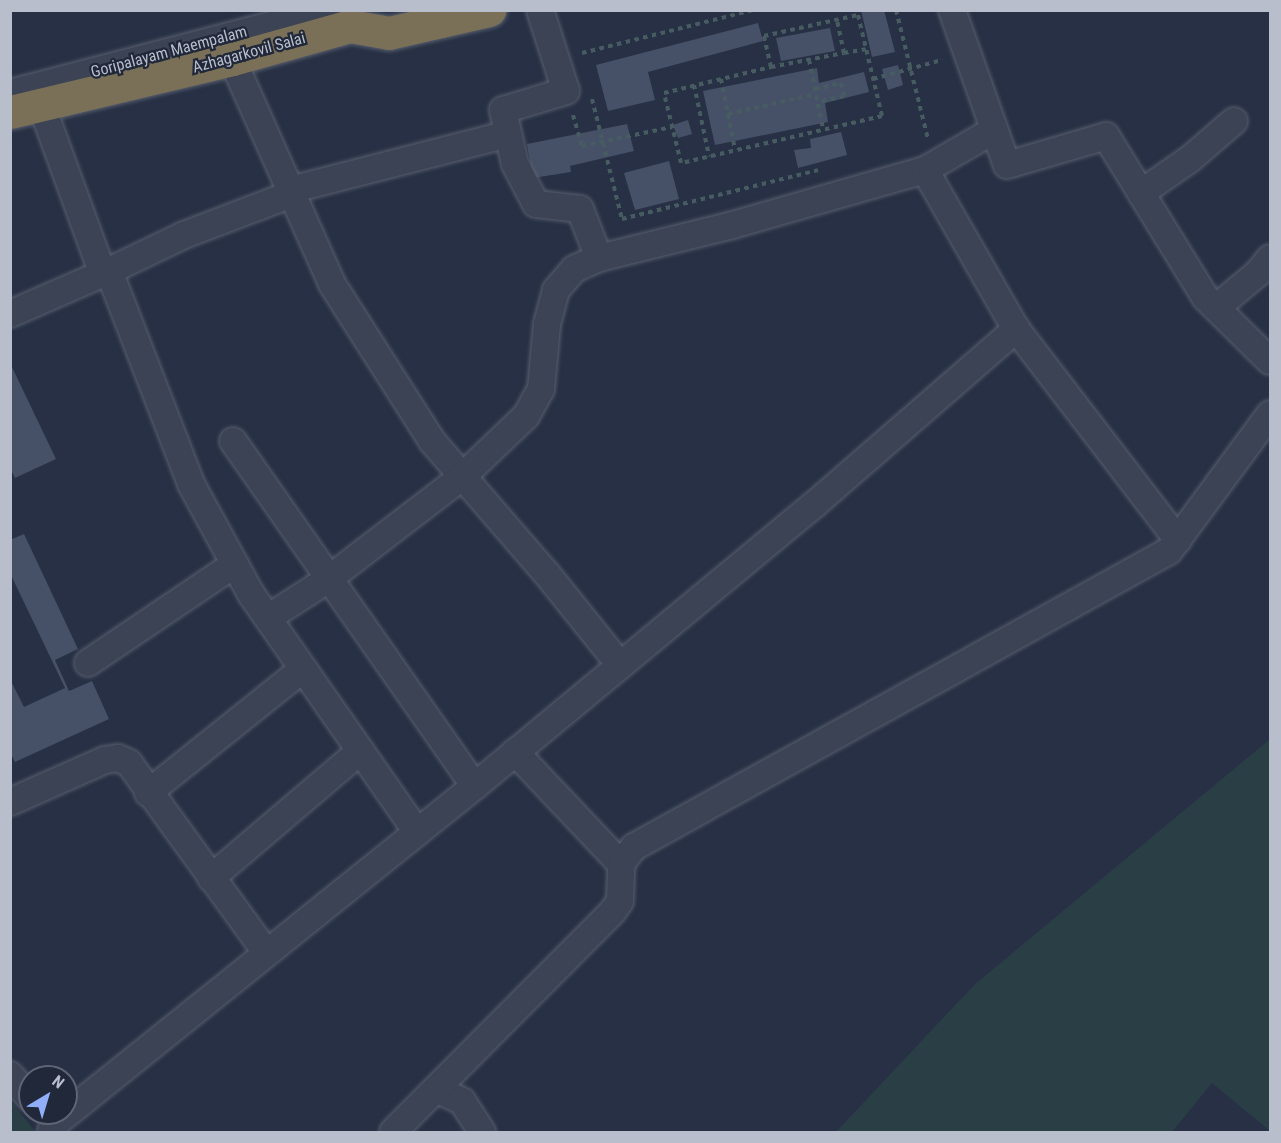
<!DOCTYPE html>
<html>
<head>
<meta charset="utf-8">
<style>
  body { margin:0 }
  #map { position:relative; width:1281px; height:1143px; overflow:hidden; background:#273044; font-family:"Roboto Condensed",sans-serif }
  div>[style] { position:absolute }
  .green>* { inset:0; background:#293f45 }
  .building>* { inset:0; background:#465066 }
  .path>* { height:4px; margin-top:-2px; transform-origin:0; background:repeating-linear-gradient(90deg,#475c61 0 4.5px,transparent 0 9px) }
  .roads { filter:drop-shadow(0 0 2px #575e6e) drop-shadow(0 0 2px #575e6e) }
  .street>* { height:26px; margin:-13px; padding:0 13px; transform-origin:13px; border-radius:13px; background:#3b4354 }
  .highway>* { height:33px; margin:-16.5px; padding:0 16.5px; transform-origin:16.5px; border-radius:16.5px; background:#7a7058 }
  span { translate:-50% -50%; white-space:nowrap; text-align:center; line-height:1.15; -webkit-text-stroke:4.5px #202839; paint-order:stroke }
  .street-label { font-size:16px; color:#b9becd }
  .frame { position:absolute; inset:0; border:12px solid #b9becd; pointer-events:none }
  .north { position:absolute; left:18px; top:1065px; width:60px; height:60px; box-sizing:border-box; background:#202839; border:2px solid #5d6474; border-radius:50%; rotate:38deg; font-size:16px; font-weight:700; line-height:24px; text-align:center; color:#b9becd }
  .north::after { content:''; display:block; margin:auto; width:21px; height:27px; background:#91aefa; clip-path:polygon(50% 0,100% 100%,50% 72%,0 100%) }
</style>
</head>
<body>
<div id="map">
  <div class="green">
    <i style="clip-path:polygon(1270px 739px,1270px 1131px,1212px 1083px,1172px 1132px,836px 1132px,974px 985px)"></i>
    <i style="clip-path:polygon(10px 1101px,36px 1132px,11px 1132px)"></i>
  </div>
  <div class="building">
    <i style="clip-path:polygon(861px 10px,884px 10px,895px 52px,872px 57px)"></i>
    <i style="clip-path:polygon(758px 23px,763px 41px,648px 72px,655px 100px,608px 111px,596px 65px)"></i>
    <i style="clip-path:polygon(830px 28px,835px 51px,781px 61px,776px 38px)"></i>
    <i style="clip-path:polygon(898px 65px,903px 85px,888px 90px,882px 69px)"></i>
    <i style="clip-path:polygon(817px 68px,819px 83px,864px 72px,869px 92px,825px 103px,828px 122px,715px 145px,703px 91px)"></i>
    <i style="clip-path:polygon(688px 120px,692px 134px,678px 138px,673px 125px)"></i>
    <i style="clip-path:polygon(627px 124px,634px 151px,570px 166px,571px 172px,533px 178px,527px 144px)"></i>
    <i style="clip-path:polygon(841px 132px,847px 155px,798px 168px,794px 150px,811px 148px,810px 139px)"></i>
    <i style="clip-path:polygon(669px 161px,679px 199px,635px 210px,624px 173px)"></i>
    <i style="clip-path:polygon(10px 363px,56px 459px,15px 478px,10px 468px)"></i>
    <i style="clip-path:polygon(24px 534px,78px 649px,55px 660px,69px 691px,92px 681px,109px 719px,15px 762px,10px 752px,10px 679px,24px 707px,65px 688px,10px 573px,10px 540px)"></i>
  </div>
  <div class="path">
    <i style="left:896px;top:10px;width:133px;rotate:76.1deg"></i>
    <i style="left:858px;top:15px;width:104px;rotate:76.6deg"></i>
    <i style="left:882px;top:116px;width:206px;rotate:166.8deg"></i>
    <i style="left:681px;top:163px;width:72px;rotate:-103.7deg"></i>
    <i style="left:664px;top:93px;width:110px;rotate:-13.7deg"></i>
    <i style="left:771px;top:67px;width:32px;rotate:-103deg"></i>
    <i style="left:764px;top:36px;width:96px;rotate:-12.6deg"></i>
    <i style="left:582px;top:53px;width:176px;rotate:-14.1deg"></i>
    <i style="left:844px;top:53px;width:22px;rotate:-10deg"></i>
    <i style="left:809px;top:60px;width:70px;rotate:78.5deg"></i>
    <i style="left:771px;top:67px;width:74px;rotate:-10.9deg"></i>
    <i style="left:844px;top:53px;width:35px;rotate:-102deg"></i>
    <i style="left:721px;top:79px;width:72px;rotate:78.8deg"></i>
    <i style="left:873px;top:79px;width:72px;rotate:-15.4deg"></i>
    <i style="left:694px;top:85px;width:73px;rotate:78.1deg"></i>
    <i style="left:815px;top:89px;width:27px;rotate:-13deg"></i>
    <i style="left:841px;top:83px;width:13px;rotate:77deg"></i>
    <i style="left:844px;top:96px;width:27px;rotate:167deg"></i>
    <i style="left:592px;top:99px;width:124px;rotate:76deg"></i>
    <i style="left:622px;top:219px;width:202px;rotate:-14deg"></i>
    <i style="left:728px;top:114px;width:90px;rotate:-12.8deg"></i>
    <i style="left:573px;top:115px;width:32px;rotate:74deg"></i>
    <i style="left:582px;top:146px;width:92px;rotate:-11.9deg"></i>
  </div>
  <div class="roads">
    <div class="street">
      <i style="left:540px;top:10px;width:85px;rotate:72.2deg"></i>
      <i style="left:566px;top:91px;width:66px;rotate:163.2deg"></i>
      <i style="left:503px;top:110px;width:55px;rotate:77.5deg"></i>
      <i style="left:515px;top:164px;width:45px;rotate:62.3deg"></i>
      <i style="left:536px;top:204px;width:44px;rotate:6.5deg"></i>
      <i style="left:580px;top:209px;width:53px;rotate:68.8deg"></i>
      <i style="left:952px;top:10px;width:164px;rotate:70.5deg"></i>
      <i style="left:1007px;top:165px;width:103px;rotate:-16.3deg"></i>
      <i style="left:1106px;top:136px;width:189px;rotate:58.4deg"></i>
      <i style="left:1205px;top:297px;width:91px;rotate:44.6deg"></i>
      <i style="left:232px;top:59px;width:246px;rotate:66deg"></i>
      <i style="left:332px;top:284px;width:186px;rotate:57.5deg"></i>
      <i style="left:432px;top:441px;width:176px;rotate:49.2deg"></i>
      <i style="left:547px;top:574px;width:117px;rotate:51.3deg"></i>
      <i style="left:10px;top:93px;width:329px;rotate:-14.6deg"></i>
      <i style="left:41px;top:104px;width:181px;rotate:70deg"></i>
      <i style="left:290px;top:190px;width:225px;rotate:-14.4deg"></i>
      <i style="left:1141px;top:193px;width:60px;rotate:-34.8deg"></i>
      <i style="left:1190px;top:159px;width:58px;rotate:-40.8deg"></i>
      <i style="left:109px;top:271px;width:83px;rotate:-25.6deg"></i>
      <i style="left:184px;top:235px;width:116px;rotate:-20.8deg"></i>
      <i style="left:1216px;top:308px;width:55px;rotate:-39.8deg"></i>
      <i style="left:1258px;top:273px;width:19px;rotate:-51deg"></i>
      <i style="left:10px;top:314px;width:108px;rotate:-23.5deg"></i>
      <i style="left:109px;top:271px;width:228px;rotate:68.9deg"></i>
      <i style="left:191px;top:484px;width:125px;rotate:61.4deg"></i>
      <i style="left:251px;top:594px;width:290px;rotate:55.1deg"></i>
      <i style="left:1016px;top:329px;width:266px;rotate:52.5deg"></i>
      <i style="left:233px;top:441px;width:421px;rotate:55deg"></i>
      <i style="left:268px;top:618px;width:74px;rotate:-32.8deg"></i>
      <i style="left:330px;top:578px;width:168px;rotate:-37.5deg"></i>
      <i style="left:463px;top:476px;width:87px;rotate:-43.6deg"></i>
      <i style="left:526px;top:416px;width:31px;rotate:-61deg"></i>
      <i style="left:541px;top:389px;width:65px;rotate:-84.7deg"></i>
      <i style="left:547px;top:324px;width:35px;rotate:-75deg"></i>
      <i style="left:556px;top:290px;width:28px;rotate:-49deg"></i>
      <i style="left:574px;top:269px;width:27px;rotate:-24deg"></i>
      <i style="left:599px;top:258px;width:138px;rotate:-13.8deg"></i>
      <i style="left:733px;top:225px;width:200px;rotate:-16deg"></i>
      <i style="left:88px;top:663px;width:177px;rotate:-34deg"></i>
      <i style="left:515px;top:752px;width:154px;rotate:46.6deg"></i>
      <i style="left:148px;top:793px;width:198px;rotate:-38.7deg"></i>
      <i style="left:10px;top:802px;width:104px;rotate:-23.9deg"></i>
      <i style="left:105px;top:760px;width:13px;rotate:-9deg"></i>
      <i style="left:118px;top:758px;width:12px;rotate:24deg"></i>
      <i style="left:129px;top:763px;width:233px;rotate:54.1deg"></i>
      <i style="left:211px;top:878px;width:196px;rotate:-40.4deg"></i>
      <i style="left:10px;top:1075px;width:30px;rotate:49deg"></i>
      <i style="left:436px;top:1089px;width:29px;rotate:25deg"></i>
      <i style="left:462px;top:1101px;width:37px;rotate:57deg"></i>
      <i style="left:51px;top:1132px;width:7px;rotate:-74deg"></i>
      <i style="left:53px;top:1125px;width:541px;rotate:-38.78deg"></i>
      <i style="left:475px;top:786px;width:442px;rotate:-39.7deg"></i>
      <i style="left:815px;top:504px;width:267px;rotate:-41deg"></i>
      <i style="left:1016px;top:329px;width:183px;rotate:-119.8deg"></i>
      <i style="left:925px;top:170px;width:80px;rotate:-30.1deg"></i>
      <i style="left:393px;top:1132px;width:312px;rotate:-45.1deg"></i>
      <i style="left:613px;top:911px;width:12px;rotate:-55deg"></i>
      <i style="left:620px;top:901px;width:37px;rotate:-88deg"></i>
      <i style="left:621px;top:864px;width:21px;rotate:-53deg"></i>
      <i style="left:634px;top:847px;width:611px;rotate:-28.95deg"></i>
      <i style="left:1169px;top:551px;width:170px;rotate:-53.6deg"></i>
    </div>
    <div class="highway">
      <i style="left:10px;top:112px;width:228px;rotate:-13.4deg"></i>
      <i style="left:232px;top:59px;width:123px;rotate:-15.6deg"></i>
      <i style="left:350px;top:26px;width:40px;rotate:10deg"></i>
      <i style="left:389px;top:33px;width:103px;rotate:-13deg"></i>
    </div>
  </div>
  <div class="street-label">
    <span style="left:169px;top:52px;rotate:-15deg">Goripalayam Maempalam</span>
    <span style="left:249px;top:53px;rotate:-15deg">Azhagarkovil Salai</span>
  </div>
  <div class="frame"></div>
  <div class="north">N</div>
</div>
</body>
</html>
